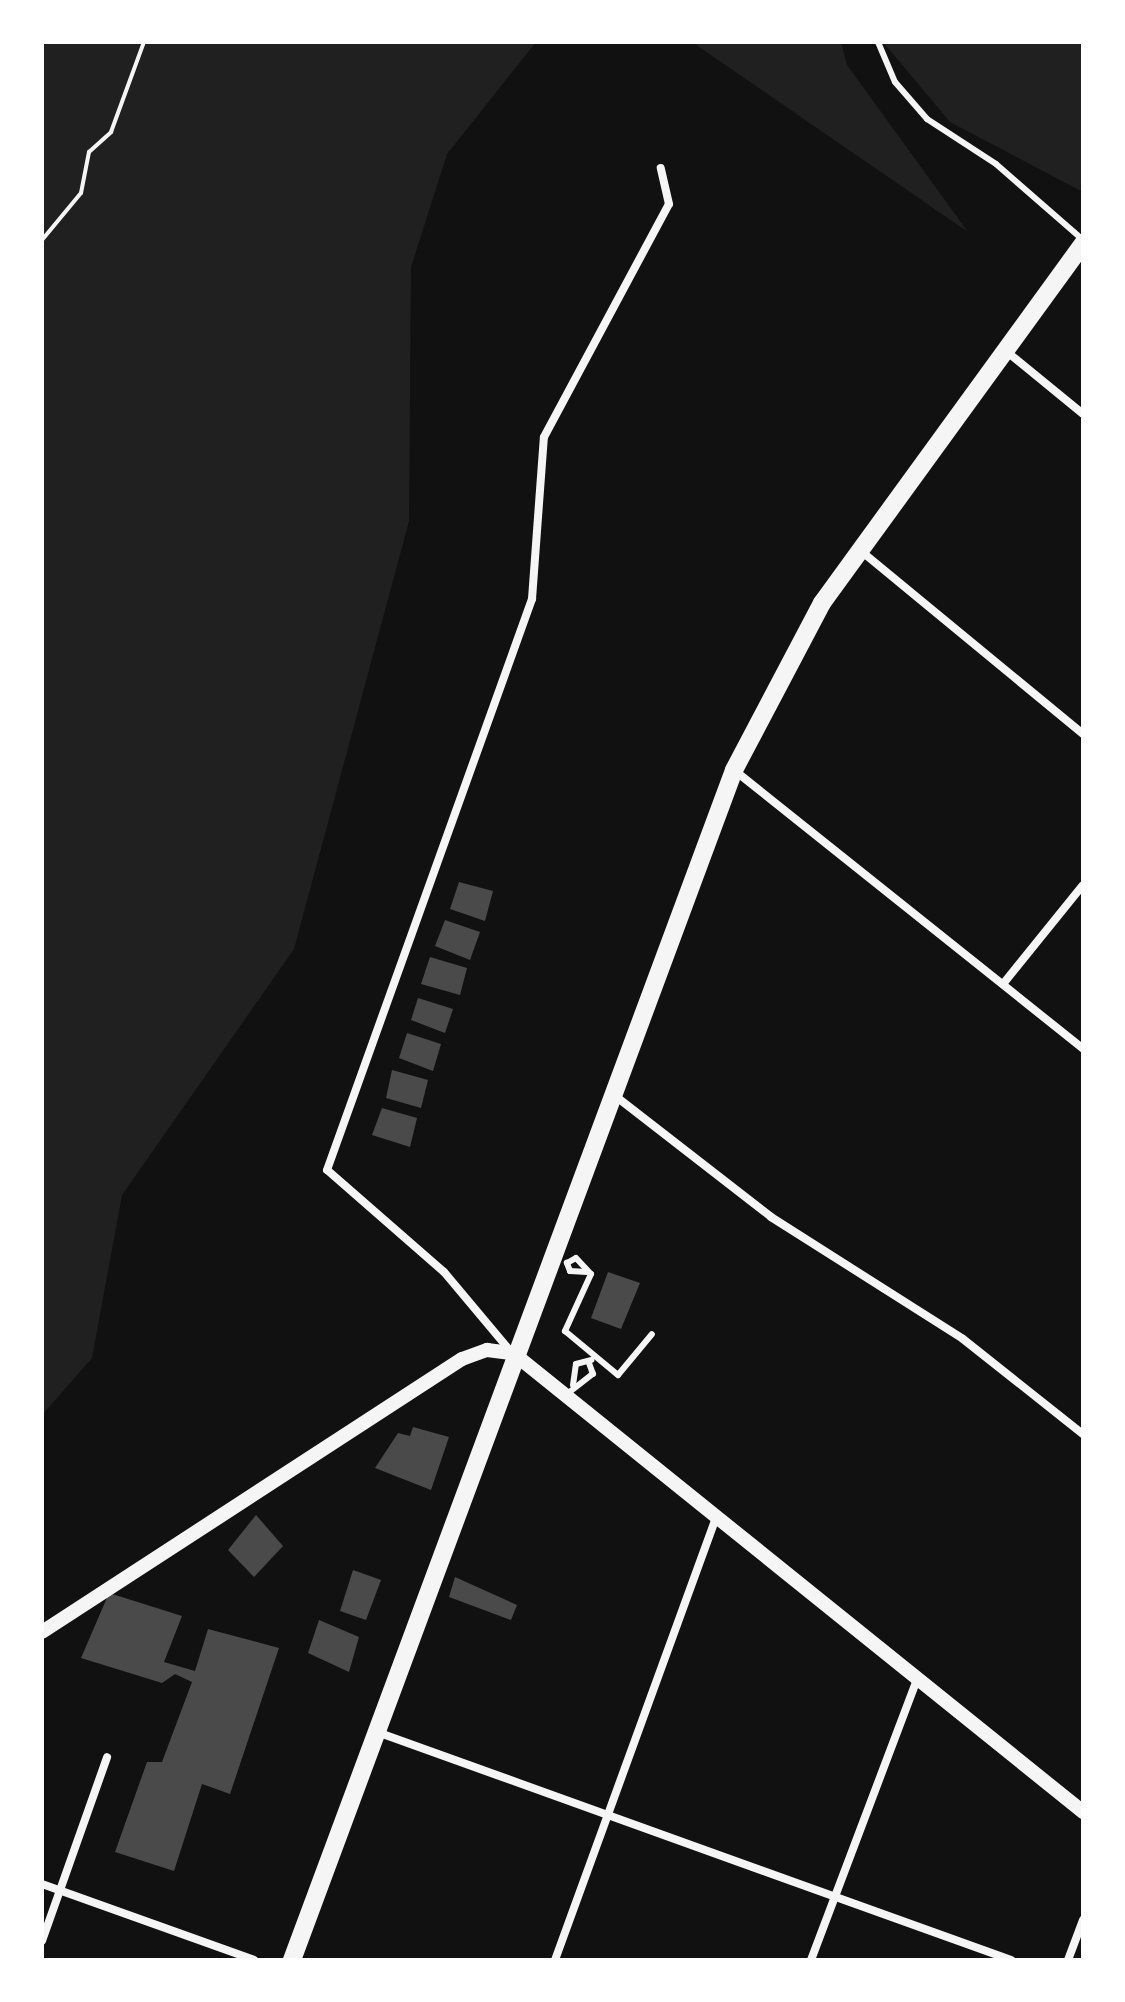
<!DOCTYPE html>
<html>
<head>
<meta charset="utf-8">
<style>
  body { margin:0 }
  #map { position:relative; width:1125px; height:2002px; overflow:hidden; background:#111; font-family:Helvetica,sans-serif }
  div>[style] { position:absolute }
  .green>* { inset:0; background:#202020 }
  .building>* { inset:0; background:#4a4a4a }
  .path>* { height:4px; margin:-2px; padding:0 2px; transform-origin:2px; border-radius:2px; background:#f5f5f5 }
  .service>* { height:6px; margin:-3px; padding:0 3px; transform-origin:3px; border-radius:3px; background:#f5f5f5 }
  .minor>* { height:8px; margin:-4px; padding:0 4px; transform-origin:4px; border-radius:4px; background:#f5f5f5 }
  .tertiary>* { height:14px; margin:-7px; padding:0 7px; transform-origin:7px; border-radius:7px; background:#f5f5f5 }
  .primary>* { height:18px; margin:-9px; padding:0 9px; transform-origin:9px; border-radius:9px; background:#f5f5f5 }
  span { translate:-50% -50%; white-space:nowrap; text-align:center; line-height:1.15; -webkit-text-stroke:6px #fff; paint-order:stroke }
  .frame { position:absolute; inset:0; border:44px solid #fff; pointer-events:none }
</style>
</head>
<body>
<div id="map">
  <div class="green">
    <i style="clip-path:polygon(42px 42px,536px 42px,447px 154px,411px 267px,409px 521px,294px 949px,122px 1195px,92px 1358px,42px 1415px)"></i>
    <i style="clip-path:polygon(692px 42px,841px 42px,847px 65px,968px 232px)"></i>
    <i style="clip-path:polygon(883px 42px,1083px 42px,1083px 192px,950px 122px)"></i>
  </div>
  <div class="building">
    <i style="clip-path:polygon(459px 882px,493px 891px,485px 921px,450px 909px)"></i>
    <i style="clip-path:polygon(445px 920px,480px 932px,470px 960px,435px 946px)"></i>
    <i style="clip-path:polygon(430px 957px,467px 968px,460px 995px,421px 984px)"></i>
    <i style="clip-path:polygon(418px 998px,453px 1009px,445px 1033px,411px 1020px)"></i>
    <i style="clip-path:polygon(407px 1033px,441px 1044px,433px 1071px,399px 1058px)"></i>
    <i style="clip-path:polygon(392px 1070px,428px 1080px,421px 1108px,386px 1098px)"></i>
    <i style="clip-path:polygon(382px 1108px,417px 1118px,410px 1147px,372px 1135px)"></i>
    <i style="clip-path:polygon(608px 1272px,640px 1283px,621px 1329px,591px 1318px)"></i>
    <i style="clip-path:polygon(413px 1427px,449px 1437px,431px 1490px,375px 1468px,398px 1433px,410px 1436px)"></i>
    <i style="clip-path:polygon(256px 1515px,283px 1546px,254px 1577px,228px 1550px)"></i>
    <i style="clip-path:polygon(353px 1570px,381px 1580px,366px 1620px,340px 1611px)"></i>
    <i style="clip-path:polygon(455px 1577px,517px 1605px,511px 1620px,449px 1597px)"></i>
    <i style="clip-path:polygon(109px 1593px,182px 1616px,164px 1662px,195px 1671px,208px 1629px,279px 1648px,230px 1794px,202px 1784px,174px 1871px,115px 1852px,147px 1762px,162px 1762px,192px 1682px,175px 1674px,162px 1683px,81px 1658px)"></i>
    <i style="clip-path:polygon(319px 1620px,359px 1637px,349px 1672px,308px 1653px)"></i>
  </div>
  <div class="path">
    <i style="left:42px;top:240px;width:61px;rotate:-50.3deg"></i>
    <i style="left:81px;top:193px;width:42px;rotate:-79deg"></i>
    <i style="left:89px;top:152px;width:30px;rotate:-42deg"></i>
    <i style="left:111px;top:132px;width:96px;rotate:-69.9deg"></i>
  </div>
  <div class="service">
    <i style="left:878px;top:42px;width:43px;rotate:67deg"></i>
    <i style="left:895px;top:82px;width:49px;rotate:49.1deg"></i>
    <i style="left:927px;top:119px;width:82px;rotate:33.1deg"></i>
    <i style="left:996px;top:164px;width:116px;rotate:41.1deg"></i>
    <i style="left:587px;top:1272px;width:17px;rotate:-177deg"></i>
    <i style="left:570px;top:1271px;width:9px;rotate:-111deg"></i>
    <i style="left:567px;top:1263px;width:10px;rotate:-29deg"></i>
    <i style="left:576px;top:1258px;width:22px;rotate:47deg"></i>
    <i style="left:591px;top:1274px;width:63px;rotate:114.5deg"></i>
    <i style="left:565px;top:1331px;width:69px;rotate:39.7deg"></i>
    <i style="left:618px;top:1375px;width:53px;rotate:-50.3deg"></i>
    <i style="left:573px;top:1385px;width:21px;rotate:-82deg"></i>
    <i style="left:576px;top:1364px;width:16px;rotate:-15deg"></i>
    <i style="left:567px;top:1394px;width:33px;rotate:-38deg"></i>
    <i style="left:593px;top:1374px;width:12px;rotate:-110deg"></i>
  </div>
  <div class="minor">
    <i style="left:1006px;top:351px;width:99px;rotate:39.3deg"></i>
    <i style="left:861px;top:551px;width:288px;rotate:39.5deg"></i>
    <i style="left:734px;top:770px;width:447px;rotate:38.6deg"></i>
    <i style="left:1003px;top:984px;width:127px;rotate:-51.1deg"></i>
    <i style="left:614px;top:1095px;width:199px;rotate:37.8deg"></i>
    <i style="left:771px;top:1217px;width:227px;rotate:32.4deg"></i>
    <i style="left:963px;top:1339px;width:153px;rotate:38.4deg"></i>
    <i style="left:512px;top:1353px;width:106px;rotate:-130deg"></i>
    <i style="left:444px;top:1272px;width:155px;rotate:-138.9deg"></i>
    <i style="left:327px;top:1170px;width:607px;rotate:-70.25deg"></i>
    <i style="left:532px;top:599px;width:162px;rotate:-85.8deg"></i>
    <i style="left:544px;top:437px;width:264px;rotate:-61.8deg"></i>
    <i style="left:669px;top:204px;width:37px;rotate:-103deg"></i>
    <i style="left:377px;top:1732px;width:674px;rotate:19.78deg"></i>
    <i style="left:42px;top:1884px;width:225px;rotate:19.7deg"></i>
    <i style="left:42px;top:1941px;width:195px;rotate:-70.5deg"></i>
    <i style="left:555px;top:1960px;width:471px;rotate:-70deg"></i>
    <i style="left:811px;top:1960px;width:300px;rotate:-69.3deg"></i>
    <i style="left:1068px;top:1960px;width:43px;rotate:-69.4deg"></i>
  </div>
  <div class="tertiary">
    <i style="left:42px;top:1632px;width:501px;rotate:-33.02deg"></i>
    <i style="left:462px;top:1359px;width:27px;rotate:-20deg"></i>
    <i style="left:487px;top:1350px;width:26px;rotate:7deg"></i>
    <i style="left:513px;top:1353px;width:732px;rotate:38.84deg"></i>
  </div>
  <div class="primary">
    <i style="left:292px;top:1960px;width:1269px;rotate:-69.62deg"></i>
    <i style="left:734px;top:770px;width:189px;rotate:-62.2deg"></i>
    <i style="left:822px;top:603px;width:444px;rotate:-54deg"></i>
  </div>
  <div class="frame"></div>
</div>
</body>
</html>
